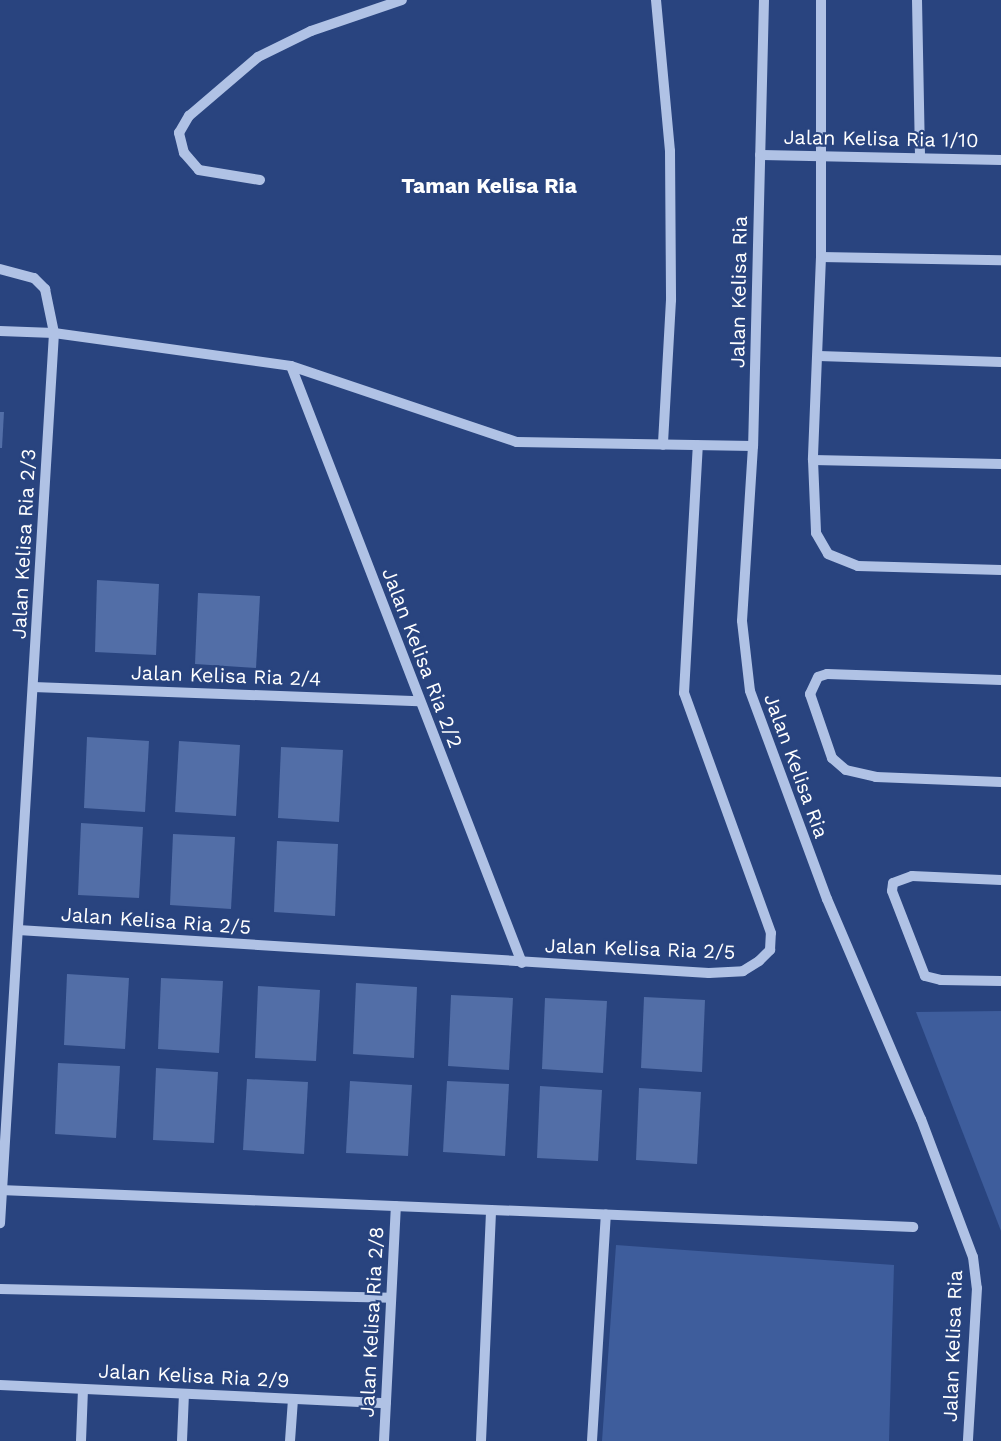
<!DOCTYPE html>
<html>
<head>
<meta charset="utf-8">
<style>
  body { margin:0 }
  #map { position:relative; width:1001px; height:1441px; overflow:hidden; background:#29447f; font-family:"Work Sans",sans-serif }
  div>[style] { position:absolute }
  .green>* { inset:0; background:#3e5d9c }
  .building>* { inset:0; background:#526ea7 }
  .minor>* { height:10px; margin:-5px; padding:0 5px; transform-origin:5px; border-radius:5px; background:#b0c2e5 }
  span { translate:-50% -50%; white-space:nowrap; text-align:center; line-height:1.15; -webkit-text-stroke:4.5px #29447f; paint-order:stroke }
  .street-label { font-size:20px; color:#fff }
  .neighbourhood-label { font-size:21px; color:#fff; font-weight:700 }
</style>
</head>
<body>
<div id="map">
  <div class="green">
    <i style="clip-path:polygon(1001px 1011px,1001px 1231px,916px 1012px)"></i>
    <i style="clip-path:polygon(616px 1245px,894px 1265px,889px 1441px,602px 1441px)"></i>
  </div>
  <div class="building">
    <i style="clip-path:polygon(0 412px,4px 412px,2px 448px,0 448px)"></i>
    <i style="clip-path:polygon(97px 580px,159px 584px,156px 655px,95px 652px)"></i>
    <i style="clip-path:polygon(198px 593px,260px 596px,256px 668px,195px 664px)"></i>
    <i style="clip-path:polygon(87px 737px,149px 741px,145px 812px,84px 808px)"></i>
    <i style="clip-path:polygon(179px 741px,240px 745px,236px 816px,175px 812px)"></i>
    <i style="clip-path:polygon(281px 747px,343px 750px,339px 822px,278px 818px)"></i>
    <i style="clip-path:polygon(81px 823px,143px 827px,139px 898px,78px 895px)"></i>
    <i style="clip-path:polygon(173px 834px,235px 837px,231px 909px,170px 905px)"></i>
    <i style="clip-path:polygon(277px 841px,338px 844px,335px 916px,274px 912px)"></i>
    <i style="clip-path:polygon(67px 974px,129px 978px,125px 1049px,64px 1045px)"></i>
    <i style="clip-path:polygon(161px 978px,223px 981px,219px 1053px,158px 1049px)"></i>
    <i style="clip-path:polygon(356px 983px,417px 987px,414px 1058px,353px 1054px)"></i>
    <i style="clip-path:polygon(258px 986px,320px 990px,316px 1061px,255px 1058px)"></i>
    <i style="clip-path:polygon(451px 995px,513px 998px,509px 1070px,448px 1066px)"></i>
    <i style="clip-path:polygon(644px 997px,705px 1000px,702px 1072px,641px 1068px)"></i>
    <i style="clip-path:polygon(545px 998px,607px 1001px,603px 1073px,542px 1069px)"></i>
    <i style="clip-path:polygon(58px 1063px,120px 1066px,116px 1138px,55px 1134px)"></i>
    <i style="clip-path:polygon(156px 1068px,218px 1072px,214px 1143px,153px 1140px)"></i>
    <i style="clip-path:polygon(247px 1079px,308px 1082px,304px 1154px,243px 1150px)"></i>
    <i style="clip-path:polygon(350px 1081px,412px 1085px,408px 1156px,346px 1153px)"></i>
    <i style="clip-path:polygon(447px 1081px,509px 1084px,505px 1156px,443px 1152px)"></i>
    <i style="clip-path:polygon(540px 1086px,602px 1090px,598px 1161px,537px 1158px)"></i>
    <i style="clip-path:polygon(639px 1088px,701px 1092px,697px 1164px,636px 1160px)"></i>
  </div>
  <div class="minor">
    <i style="left:656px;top:0;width:152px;rotate:84.7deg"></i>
    <i style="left:670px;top:151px;width:149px;rotate:89.6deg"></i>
    <i style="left:671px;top:300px;width:145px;rotate:93.2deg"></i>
    <i style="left:764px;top:0;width:446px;rotate:91.4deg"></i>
    <i style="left:753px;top:446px;width:175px;rotate:93.6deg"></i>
    <i style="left:742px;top:621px;width:70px;rotate:83.5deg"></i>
    <i style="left:750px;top:691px;width:222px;rotate:69.7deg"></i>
    <i style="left:827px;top:899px;width:239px;rotate:66.9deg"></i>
    <i style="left:921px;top:1119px;width:147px;rotate:69.4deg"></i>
    <i style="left:973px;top:1257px;width:31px;rotate:83deg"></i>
    <i style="left:977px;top:1288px;width:153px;rotate:93.4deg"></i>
    <i style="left:821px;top:0;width:257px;rotate:90deg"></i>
    <i style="left:821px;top:257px;width:203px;rotate:92.3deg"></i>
    <i style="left:813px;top:460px;width:73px;rotate:87.6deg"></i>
    <i style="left:816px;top:533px;width:24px;rotate:60deg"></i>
    <i style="left:828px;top:554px;width:32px;rotate:22deg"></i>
    <i style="left:858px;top:566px;width:143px;rotate:1.6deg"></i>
    <i style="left:917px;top:0;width:158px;rotate:88.9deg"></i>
    <i style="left:760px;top:155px;width:241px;rotate:1.2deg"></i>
    <i style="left:260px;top:180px;width:62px;rotate:-170.7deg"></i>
    <i style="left:199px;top:170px;width:23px;rotate:-131deg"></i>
    <i style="left:184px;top:153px;width:21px;rotate:-104deg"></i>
    <i style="left:179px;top:133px;width:20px;rotate:-60deg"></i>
    <i style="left:189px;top:116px;width:91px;rotate:-40.5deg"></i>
    <i style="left:258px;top:57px;width:59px;rotate:-26.1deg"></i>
    <i style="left:311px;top:31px;width:96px;rotate:-18.8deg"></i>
    <i style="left:821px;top:257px;width:180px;rotate:1deg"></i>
    <i style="left:0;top:269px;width:35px;rotate:15deg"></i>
    <i style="left:34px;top:278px;width:16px;rotate:45deg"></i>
    <i style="left:45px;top:289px;width:45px;rotate:78.4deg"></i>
    <i style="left:54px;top:333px;width:892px;rotate:93.47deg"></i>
    <i style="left:0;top:331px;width:54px;rotate:2.1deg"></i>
    <i style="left:54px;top:333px;width:239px;rotate:7.9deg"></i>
    <i style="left:291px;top:366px;width:238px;rotate:18.6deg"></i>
    <i style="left:517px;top:442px;width:236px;rotate:1deg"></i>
    <i style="left:819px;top:356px;width:182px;rotate:1.9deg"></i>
    <i style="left:291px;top:366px;width:640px;rotate:68.85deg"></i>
    <i style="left:813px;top:460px;width:188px;rotate:1.2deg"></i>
    <i style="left:1001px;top:680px;width:174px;rotate:-178deg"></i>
    <i style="left:827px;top:674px;width:9px;rotate:162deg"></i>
    <i style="left:818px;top:677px;width:19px;rotate:115deg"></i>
    <i style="left:810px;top:694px;width:68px;rotate:71deg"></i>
    <i style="left:832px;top:758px;width:18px;rotate:41deg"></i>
    <i style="left:846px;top:770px;width:31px;rotate:13deg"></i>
    <i style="left:876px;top:777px;width:125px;rotate:2.3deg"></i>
    <i style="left:33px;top:687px;width:386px;rotate:2.1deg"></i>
    <i style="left:1001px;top:880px;width:89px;rotate:-177.4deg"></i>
    <i style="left:912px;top:876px;width:20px;rotate:160deg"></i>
    <i style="left:893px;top:883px;width:8px;rotate:97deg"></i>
    <i style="left:892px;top:891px;width:91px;rotate:68.8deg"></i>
    <i style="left:925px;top:976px;width:16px;rotate:14deg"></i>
    <i style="left:941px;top:980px;width:60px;rotate:1deg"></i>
    <i style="left:18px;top:930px;width:692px;rotate:3.56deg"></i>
    <i style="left:709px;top:973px;width:34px;rotate:-3deg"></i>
    <i style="left:743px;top:971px;width:19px;rotate:-32deg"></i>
    <i style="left:759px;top:961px;width:16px;rotate:-45deg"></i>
    <i style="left:770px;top:950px;width:17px;rotate:-87deg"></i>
    <i style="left:771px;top:933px;width:255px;rotate:-109.9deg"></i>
    <i style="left:684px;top:693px;width:248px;rotate:-86.8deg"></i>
    <i style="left:0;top:1190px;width:914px;rotate:2.32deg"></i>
    <i style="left:0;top:1289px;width:391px;rotate:1.3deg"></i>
    <i style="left:0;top:1385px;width:386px;rotate:2.7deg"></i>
    <i style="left:81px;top:1441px;width:52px;rotate:-87.8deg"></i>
    <i style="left:182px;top:1441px;width:47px;rotate:-87.6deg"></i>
    <i style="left:290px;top:1441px;width:42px;rotate:-85.9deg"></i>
    <i style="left:384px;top:1441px;width:235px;rotate:-87.1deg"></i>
    <i style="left:481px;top:1441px;width:231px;rotate:-87.5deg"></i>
    <i style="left:592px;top:1441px;width:227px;rotate:-86.5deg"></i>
  </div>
  <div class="street-label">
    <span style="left:881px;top:139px;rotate:1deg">Jalan Kelisa Ria 1/10</span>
    <span style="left:739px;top:292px;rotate:-89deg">Jalan Kelisa Ria</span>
    <span style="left:24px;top:544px;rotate:-87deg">Jalan Kelisa Ria 2/3</span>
    <span style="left:422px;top:658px;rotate:69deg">Jalan Kelisa Ria 2/2</span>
    <span style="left:226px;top:676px;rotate:2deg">Jalan Kelisa Ria 2/4</span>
    <span style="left:796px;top:766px;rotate:70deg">Jalan Kelisa Ria</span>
    <span style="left:156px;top:921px;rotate:4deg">Jalan Kelisa Ria 2/5</span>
    <span style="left:640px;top:949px;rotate:2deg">Jalan Kelisa Ria 2/5</span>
    <span style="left:372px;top:1322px;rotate:-87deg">Jalan Kelisa Ria 2/8</span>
    <span style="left:953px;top:1346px;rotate:-88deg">Jalan Kelisa Ria</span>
    <span style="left:194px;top:1376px;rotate:3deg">Jalan Kelisa Ria 2/9</span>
  </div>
  <div class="neighbourhood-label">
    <span style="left:489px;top:186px">Taman Kelisa Ria</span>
  </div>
</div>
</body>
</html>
